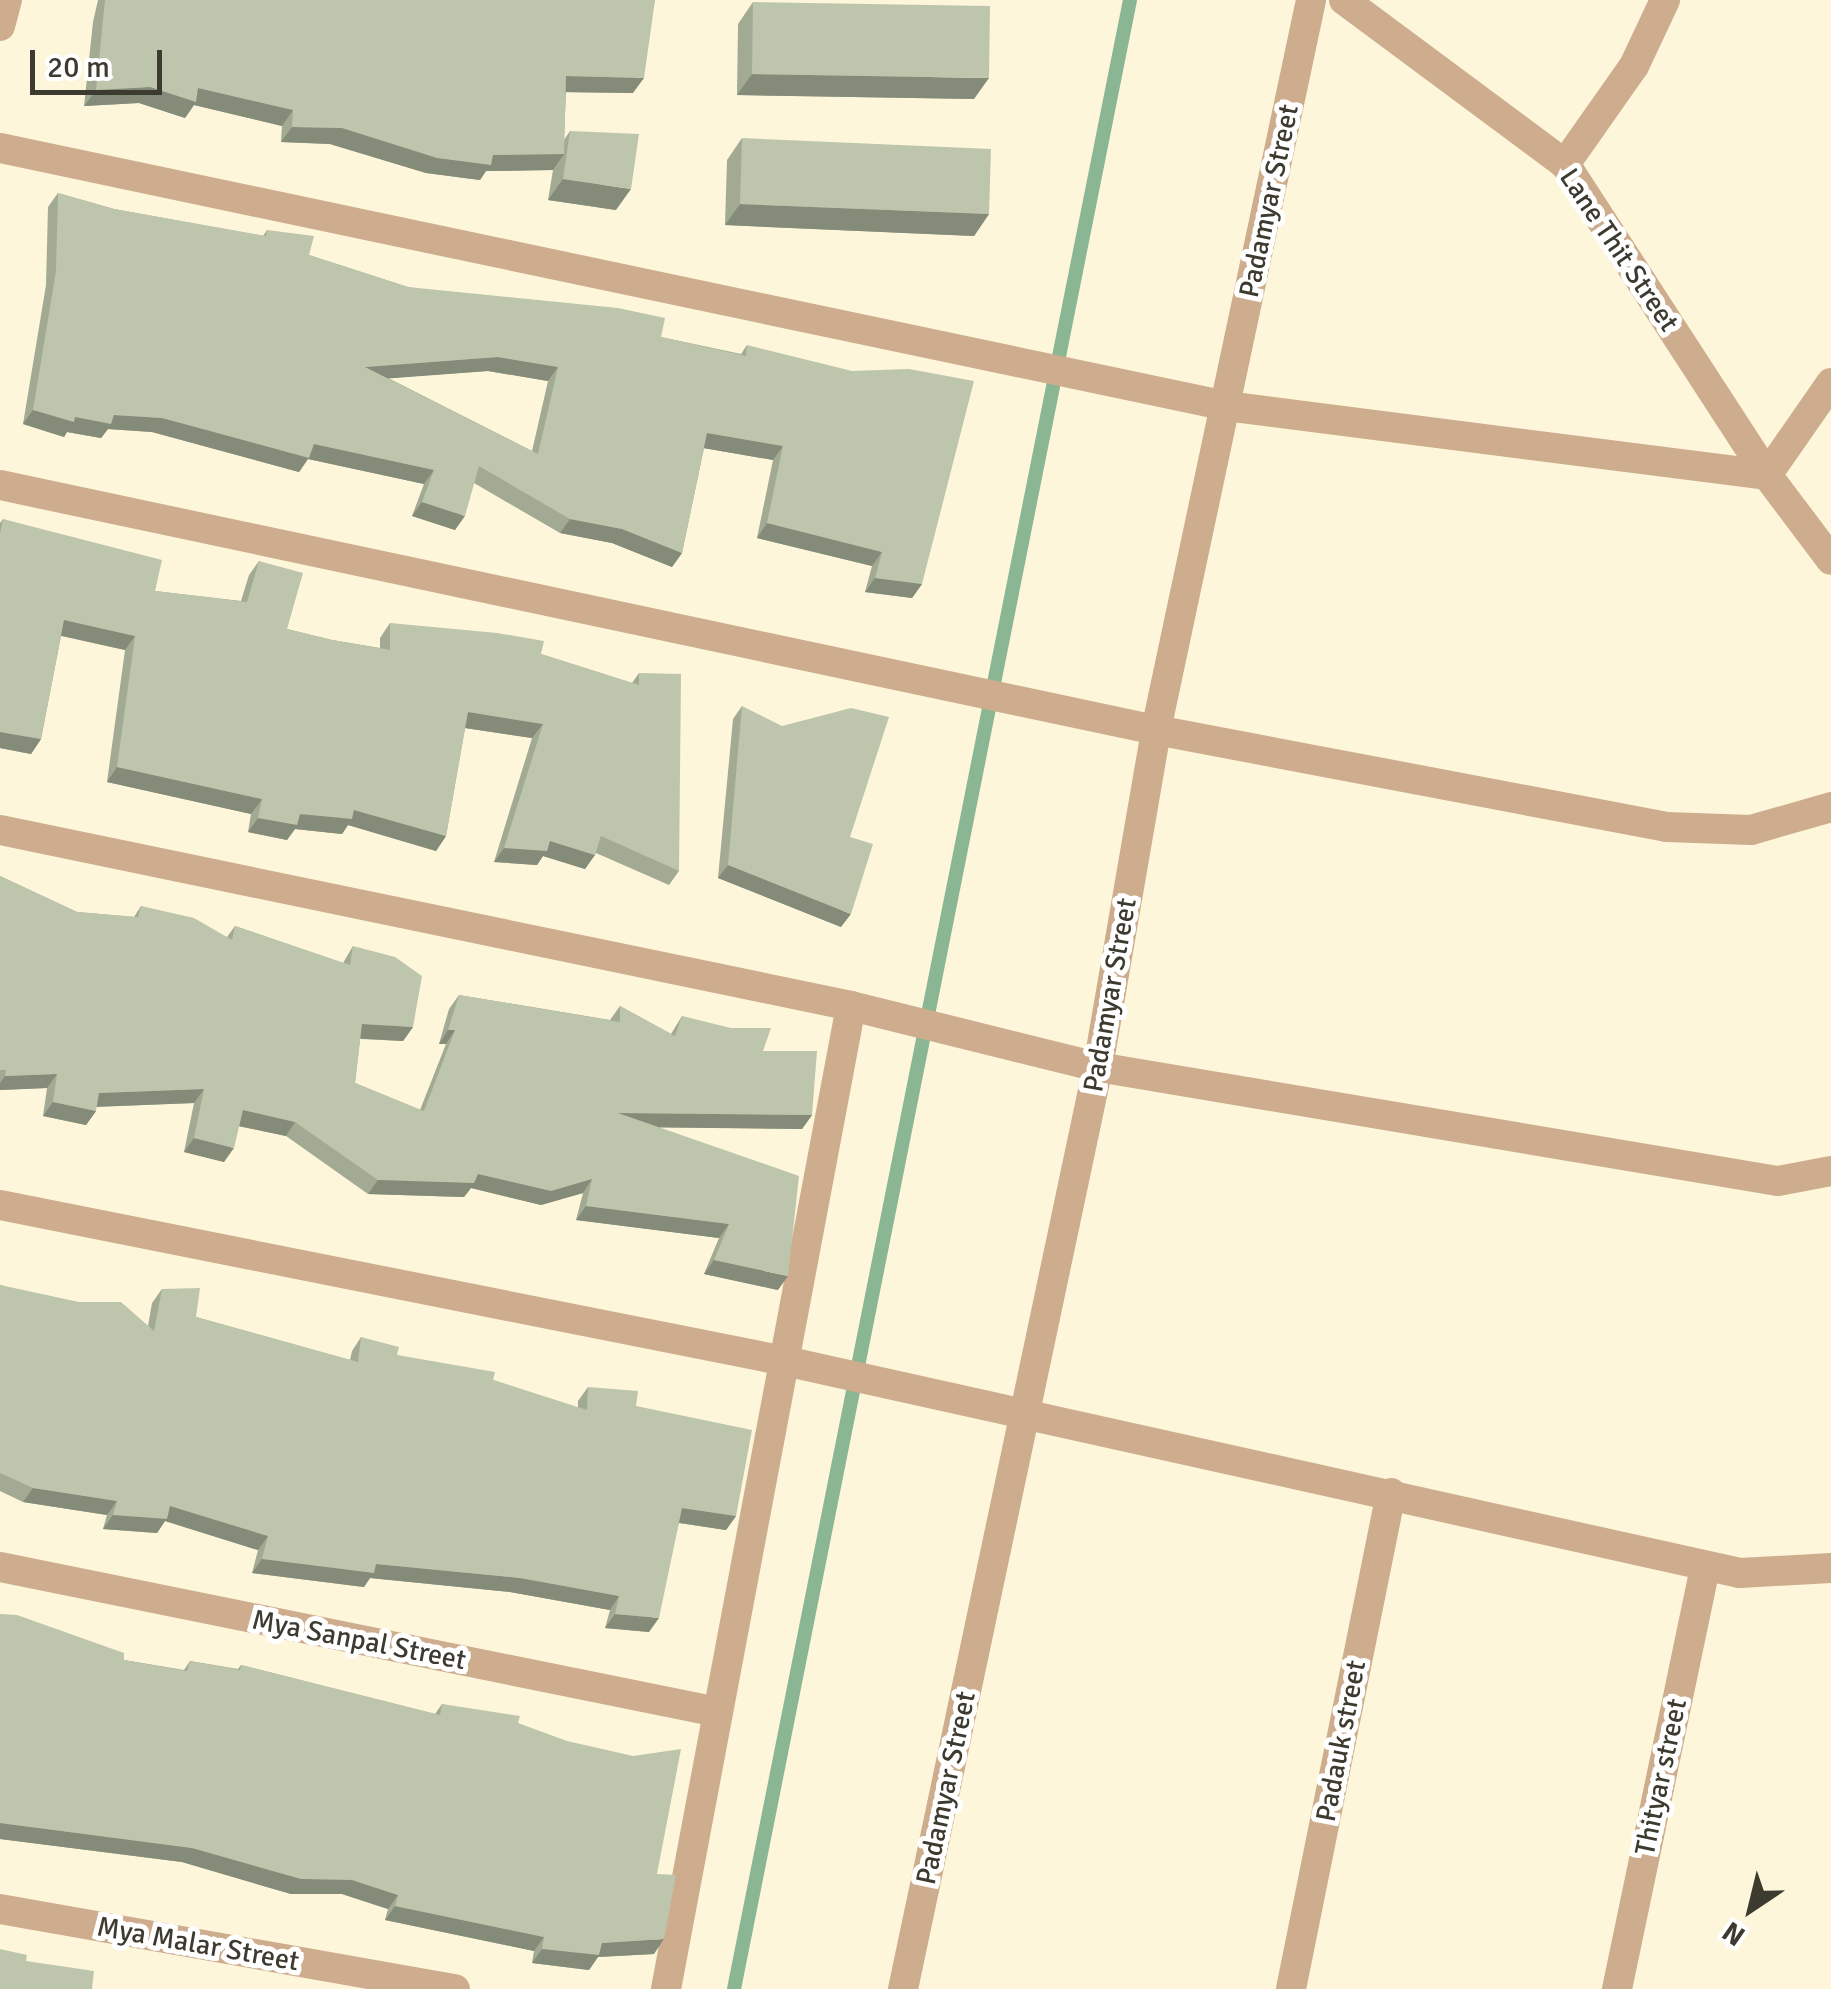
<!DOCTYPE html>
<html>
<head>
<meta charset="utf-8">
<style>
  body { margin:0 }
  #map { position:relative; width:1831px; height:1989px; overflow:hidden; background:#fdf6da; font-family:Signika,sans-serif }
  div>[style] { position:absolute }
  .stream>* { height:14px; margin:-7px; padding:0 7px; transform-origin:7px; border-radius:7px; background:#8ab693 }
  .street>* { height:30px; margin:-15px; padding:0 15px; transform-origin:15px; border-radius:15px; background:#cdad8d }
  .wall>* { inset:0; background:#a3aa94 }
  .shaded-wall>* { inset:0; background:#848b78 }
  .building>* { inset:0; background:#bdc6ac }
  span { translate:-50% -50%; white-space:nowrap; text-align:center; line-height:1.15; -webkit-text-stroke:10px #fff; paint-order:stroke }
  .street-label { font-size:28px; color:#3d3b30 }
  .north { position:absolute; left:1701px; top:1859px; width:100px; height:100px; -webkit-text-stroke:8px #fff; paint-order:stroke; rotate:215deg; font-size:28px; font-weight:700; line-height:40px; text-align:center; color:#3d3b30 }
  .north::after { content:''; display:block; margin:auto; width:35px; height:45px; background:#3d3b30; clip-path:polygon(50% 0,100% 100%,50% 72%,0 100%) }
  .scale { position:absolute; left:30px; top:50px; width:132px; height:45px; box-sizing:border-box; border:5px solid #3d3b30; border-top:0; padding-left:12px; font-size:30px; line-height:35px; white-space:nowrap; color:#3d3b30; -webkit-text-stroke:8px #fff; paint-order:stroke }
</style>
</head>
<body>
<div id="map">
  <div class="stream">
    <i style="left:734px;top:1989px;width:2028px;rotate:-78.74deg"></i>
  </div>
  <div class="street">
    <i style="left:1344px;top:0;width:275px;rotate:36.6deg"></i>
    <i style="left:1565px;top:164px;width:371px;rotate:57deg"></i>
    <i style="left:1767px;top:475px;width:106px;rotate:53deg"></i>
    <i style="left:0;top:26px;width:27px;rotate:-75deg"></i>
    <i style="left:0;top:148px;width:1253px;rotate:11.88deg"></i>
    <i style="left:1226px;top:406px;width:545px;rotate:7.27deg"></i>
    <i style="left:1767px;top:475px;width:112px;rotate:-55.2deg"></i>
    <i style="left:1565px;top:164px;width:120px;rotate:-54.9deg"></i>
    <i style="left:1634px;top:66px;width:73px;rotate:-64.8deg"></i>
    <i style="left:0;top:485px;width:1182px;rotate:11.97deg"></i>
    <i style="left:1156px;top:730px;width:520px;rotate:10.75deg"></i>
    <i style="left:1667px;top:827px;width:84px;rotate:2deg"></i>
    <i style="left:1751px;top:830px;width:83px;rotate:-16deg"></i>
    <i style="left:0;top:830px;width:869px;rotate:11.68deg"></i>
    <i style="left:851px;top:1006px;width:254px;rotate:13.9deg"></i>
    <i style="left:1098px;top:1067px;width:689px;rotate:9.52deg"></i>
    <i style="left:1778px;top:1181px;width:54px;rotate:-10.7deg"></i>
    <i style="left:0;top:1205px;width:800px;rotate:11.24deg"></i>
    <i style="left:785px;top:1361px;width:978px;rotate:12.52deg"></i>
    <i style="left:1740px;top:1573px;width:91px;rotate:-3.1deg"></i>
    <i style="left:0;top:1567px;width:732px;rotate:11.42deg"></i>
    <i style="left:0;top:1909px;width:462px;rotate:10deg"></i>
    <i style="left:666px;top:1989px;width:1000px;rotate:-79.34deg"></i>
    <i style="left:903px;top:1989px;width:942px;rotate:-78.06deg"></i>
    <i style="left:1098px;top:1067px;width:342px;rotate:-80.2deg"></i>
    <i style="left:1156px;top:730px;width:746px;rotate:-78.01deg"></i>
    <i style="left:1291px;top:1989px;width:506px;rotate:-78.6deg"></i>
    <i style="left:1617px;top:1989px;width:432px;rotate:-78.2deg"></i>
  </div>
  <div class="wall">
    <i style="clip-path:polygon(98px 0,655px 0,633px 93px,566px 92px,564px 140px,570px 131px,616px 210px,548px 200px,553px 170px,486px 171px,480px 180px,426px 173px,330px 144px,281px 142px,282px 126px,194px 105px,185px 118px,139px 103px,84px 106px,93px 22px)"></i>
    <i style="clip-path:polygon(753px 2px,974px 99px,737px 95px,738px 24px)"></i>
    <i style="clip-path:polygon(742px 138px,989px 214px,974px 236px,725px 225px,727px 160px)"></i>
    <i style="clip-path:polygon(evenodd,58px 193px,114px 209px,263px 236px,267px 230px,309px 255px,408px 287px,661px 337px,741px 354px,747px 345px,922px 584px,912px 598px,865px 592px,872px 566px,757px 538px,773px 460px,704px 448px,682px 553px,672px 567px,612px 543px,560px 533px,474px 483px,455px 530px,412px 516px,424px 484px,308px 459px,299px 472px,152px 432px,108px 429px,101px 438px,67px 432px,64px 437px,23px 424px,46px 285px,48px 207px,58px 193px,488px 371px,548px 381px,532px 451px,388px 378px,488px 371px)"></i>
    <i style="clip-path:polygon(3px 519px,155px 591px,241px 601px,249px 575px,259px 561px,287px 629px,332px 640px,380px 648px,380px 638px,390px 623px,541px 654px,632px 683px,639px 673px,679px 871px,669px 885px,596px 853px,585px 869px,543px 856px,537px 865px,494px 862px,532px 738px,465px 728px,446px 836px,436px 851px,348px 825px,342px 834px,295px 829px,287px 840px,248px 832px,251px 814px,107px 782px,125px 650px,61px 636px,41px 739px,31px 754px,0 748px,0 523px)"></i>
    <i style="clip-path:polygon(742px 706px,850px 837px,841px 927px,718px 878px,733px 719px)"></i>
    <i style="clip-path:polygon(0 876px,77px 912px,134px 917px,141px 906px,227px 937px,235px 926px,343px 963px,353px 946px,413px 1027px,403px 1041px,360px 1039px,355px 1083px,420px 1110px,446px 1044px,439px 1044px,449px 1009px,459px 995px,610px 1020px,620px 1006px,671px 1034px,682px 1016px,763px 1051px,812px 1115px,802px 1129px,660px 1127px,778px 1290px,704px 1274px,719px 1238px,576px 1220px,583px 1193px,541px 1205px,471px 1188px,464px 1197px,368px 1194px,286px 1136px,239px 1126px,224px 1162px,184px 1152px,194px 1103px,96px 1107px,96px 1111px,86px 1125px,43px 1116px,47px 1088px,0 1090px)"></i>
    <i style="clip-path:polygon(0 1285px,148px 1326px,152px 1303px,162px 1289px,196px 1317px,350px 1360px,352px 1351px,361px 1337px,397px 1355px,493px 1380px,578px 1408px,578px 1401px,588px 1387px,636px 1406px,736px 1516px,726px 1530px,679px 1523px,649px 1632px,605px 1628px,610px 1610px,510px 1592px,370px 1578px,364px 1587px,252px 1573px,258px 1550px,165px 1521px,157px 1533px,103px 1529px,107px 1515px,23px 1502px,0 1491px)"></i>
    <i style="clip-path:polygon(0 1614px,124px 1660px,184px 1670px,190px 1661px,238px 1669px,241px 1665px,435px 1714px,442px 1704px,518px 1723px,657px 1874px,654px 1954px,598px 1957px,589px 1970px,532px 1963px,534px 1951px,385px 1920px,388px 1909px,342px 1894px,291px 1894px,182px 1862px,0 1839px)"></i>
  </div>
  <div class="shaded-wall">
    <i style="clip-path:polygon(752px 74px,989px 78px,974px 99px,737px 95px)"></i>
    <i style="clip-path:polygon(566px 76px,644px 78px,633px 93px,555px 92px)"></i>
    <i style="clip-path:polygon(150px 87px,198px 88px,293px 110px,282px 126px,194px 105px,185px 118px,139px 103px,84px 106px,96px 90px)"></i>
    <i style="clip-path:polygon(292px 127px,342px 128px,493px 155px,564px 154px,553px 170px,486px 171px,480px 180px,426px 173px,330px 144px,281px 142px)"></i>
    <i style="clip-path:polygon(563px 179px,631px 189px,616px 210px,548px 200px)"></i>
    <i style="clip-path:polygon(740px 204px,989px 214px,974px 236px,725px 225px)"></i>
    <i style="clip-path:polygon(498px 357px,558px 367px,548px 381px,488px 371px,355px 381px,365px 367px)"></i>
    <i style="clip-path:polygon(33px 410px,75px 417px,114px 415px,162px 418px,314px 444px,434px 470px,424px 484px,308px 459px,299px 472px,152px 432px,108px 429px,101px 438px,67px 432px,64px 437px,23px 424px)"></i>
    <i style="clip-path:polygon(707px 433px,783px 446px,773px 460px,697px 447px)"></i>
    <i style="clip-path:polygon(422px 502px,465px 516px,455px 530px,412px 516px)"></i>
    <i style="clip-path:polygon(570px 519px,622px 529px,682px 553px,672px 567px,612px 543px,560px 533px)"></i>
    <i style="clip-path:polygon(767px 523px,882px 552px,872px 566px,757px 538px)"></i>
    <i style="clip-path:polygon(875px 578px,922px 584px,912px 598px,865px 592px)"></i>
    <i style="clip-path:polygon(64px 620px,135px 636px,125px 650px,54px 634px)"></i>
    <i style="clip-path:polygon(468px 712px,543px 724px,532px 738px,458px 727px)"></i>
    <i style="clip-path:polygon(0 732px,41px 739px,31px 754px,0 748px)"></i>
    <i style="clip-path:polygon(117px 767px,262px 799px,251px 814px,107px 782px)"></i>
    <i style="clip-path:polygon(354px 810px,446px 836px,436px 851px,348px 825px,342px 834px,295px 829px,287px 840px,248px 832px,258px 818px)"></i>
    <i style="clip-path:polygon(550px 841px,595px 855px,585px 869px,543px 856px,537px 865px,494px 862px,504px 848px)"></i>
    <i style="clip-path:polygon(728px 865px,851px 914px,841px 927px,718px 878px)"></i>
    <i style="clip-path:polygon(362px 1024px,413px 1027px,403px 1041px,352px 1038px)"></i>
    <i style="clip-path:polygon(448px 1030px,455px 1030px,446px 1044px,439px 1044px)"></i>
    <i style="clip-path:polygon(57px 1074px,47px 1088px,0 1090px,0 1083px,5px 1076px)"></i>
    <i style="clip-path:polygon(204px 1089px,194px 1103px,89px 1107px,99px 1093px)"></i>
    <i style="clip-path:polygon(53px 1102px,96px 1111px,86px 1125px,43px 1116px)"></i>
    <i style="clip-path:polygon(243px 1110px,295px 1122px,286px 1136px,233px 1125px)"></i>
    <i style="clip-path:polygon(618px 1113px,812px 1115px,802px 1129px,608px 1127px)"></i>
    <i style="clip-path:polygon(194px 1138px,234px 1148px,224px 1162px,184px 1152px)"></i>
    <i style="clip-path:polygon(478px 1174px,592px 1179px,583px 1193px,541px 1205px,471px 1188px,464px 1197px,368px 1194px,378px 1180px)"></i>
    <i style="clip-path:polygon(586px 1206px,729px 1224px,719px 1238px,576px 1220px)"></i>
    <i style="clip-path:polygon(714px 1260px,788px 1276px,778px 1290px,704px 1274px)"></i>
    <i style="clip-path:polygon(33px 1488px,117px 1501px,107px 1515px,23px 1502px)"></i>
    <i style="clip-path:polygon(170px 1506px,268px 1536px,258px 1550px,165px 1521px,157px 1533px,103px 1529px,113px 1515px)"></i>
    <i style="clip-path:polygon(682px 1508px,736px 1516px,726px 1530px,673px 1522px)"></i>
    <i style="clip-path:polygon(262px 1559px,376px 1564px,520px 1578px,619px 1596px,610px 1610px,510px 1592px,370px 1578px,364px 1587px,252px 1573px)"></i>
    <i style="clip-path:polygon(615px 1614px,659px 1618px,649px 1632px,605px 1628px)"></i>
    <i style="clip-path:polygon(0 1823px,192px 1848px,352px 1880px,398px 1895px,388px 1909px,342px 1894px,291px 1894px,182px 1862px,0 1839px)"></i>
    <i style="clip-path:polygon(395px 1906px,544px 1937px,534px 1951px,385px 1920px)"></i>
    <i style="clip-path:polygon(664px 1939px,654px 1954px,598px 1957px,589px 1970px,532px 1963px,542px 1949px,602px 1943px)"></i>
  </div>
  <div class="building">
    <i style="clip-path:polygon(105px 0,655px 0,644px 78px,566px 76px,564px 154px,493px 155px,491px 165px,437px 158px,342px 128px,292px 127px,293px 110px,198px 88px,196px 102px,150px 87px,96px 90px)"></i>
    <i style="clip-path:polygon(753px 2px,990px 6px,989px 78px,752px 74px)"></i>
    <i style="clip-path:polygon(570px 131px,639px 134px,631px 189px,563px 179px)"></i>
    <i style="clip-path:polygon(742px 138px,991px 149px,989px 214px,740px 204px)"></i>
    <i style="clip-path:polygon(evenodd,58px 193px,114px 209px,266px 236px,267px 230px,314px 236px,309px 255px,408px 287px,618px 308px,665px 318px,661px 337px,746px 356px,747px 345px,852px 371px,909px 369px,974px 381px,922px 584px,875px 578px,882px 552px,767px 523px,783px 446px,707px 433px,682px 553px,622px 529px,570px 519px,479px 466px,465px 516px,422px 502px,434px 470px,314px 444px,309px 458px,162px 418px,114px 415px,111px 424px,75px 417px,74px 422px,33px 410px,56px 271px,58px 193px,498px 357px,558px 367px,538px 454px,365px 367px,498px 357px)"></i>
    <i style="clip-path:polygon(3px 519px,162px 560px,155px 591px,247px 602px,259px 561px,303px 573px,287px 629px,332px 640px,390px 650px,390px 623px,497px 633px,544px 641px,541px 654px,639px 685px,639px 673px,681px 674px,679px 871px,601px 836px,595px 855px,550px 841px,547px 851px,504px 848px,543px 724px,468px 712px,446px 836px,354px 810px,352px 819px,300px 814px,297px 825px,258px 818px,262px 799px,117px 767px,135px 636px,64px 620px,41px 739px,0 732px,0 534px)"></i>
    <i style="clip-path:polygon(742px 706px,782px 726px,851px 708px,889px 717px,850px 837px,873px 844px,851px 914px,728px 865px)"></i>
    <i style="clip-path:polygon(0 876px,77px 912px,138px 917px,141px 906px,194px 918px,232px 940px,235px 926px,350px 965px,353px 946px,395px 957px,422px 976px,413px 1027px,362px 1024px,355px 1083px,424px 1111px,455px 1030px,448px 1030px,459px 995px,620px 1022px,620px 1006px,675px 1036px,682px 1016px,731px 1028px,771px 1028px,763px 1051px,817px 1051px,812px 1115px,618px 1113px,799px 1176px,788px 1276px,714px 1260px,729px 1224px,586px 1206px,592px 1179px,551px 1191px,478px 1174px,474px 1183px,378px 1180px,295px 1122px,243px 1110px,234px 1148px,194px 1138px,204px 1089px,99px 1093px,96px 1111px,53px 1102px,57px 1074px,5px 1076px,6px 1070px,0 1070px)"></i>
    <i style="clip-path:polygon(0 1285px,79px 1302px,121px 1302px,154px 1331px,162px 1289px,200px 1288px,196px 1317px,358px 1362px,361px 1337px,399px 1347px,397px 1355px,495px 1372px,493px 1380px,587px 1410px,588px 1387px,638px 1391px,636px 1406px,752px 1430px,736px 1516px,682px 1508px,659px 1618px,615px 1614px,619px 1596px,520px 1578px,376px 1564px,374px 1573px,262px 1559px,268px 1536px,170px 1506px,167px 1519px,113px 1515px,117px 1501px,33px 1488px,0 1473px)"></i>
    <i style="clip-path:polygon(0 1614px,17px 1615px,124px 1653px,124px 1660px,187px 1671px,190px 1661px,240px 1670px,241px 1665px,440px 1715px,442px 1704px,520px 1716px,518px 1723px,567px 1741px,633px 1756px,681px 1749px,657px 1874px,676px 1875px,664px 1939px,602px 1943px,599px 1955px,542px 1949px,544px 1937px,395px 1906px,398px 1895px,352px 1880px,301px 1879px,192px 1848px,0 1823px)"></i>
    <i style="clip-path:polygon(0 1949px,27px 1955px,26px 1961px,94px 1971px,92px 1989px,0 1989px)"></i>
  </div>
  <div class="street-label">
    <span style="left:1269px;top:201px;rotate:-78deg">Padamyar Street</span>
    <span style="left:1619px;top:250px;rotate:56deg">Lane Thit Street</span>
    <span style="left:1110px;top:995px;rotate:-80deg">Padamyar Street</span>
    <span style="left:359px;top:1640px;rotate:11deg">Mya Sanpal Street</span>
    <span style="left:1341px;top:1741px;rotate:-79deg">Padauk street</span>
    <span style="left:1661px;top:1777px;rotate:-78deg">Thityar street</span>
    <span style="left:946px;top:1788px;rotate:-78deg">Padamyar Street</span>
    <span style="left:198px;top:1944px;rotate:10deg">Mya Malar Street</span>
  </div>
  <div class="north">N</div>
  <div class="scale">20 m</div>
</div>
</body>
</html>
